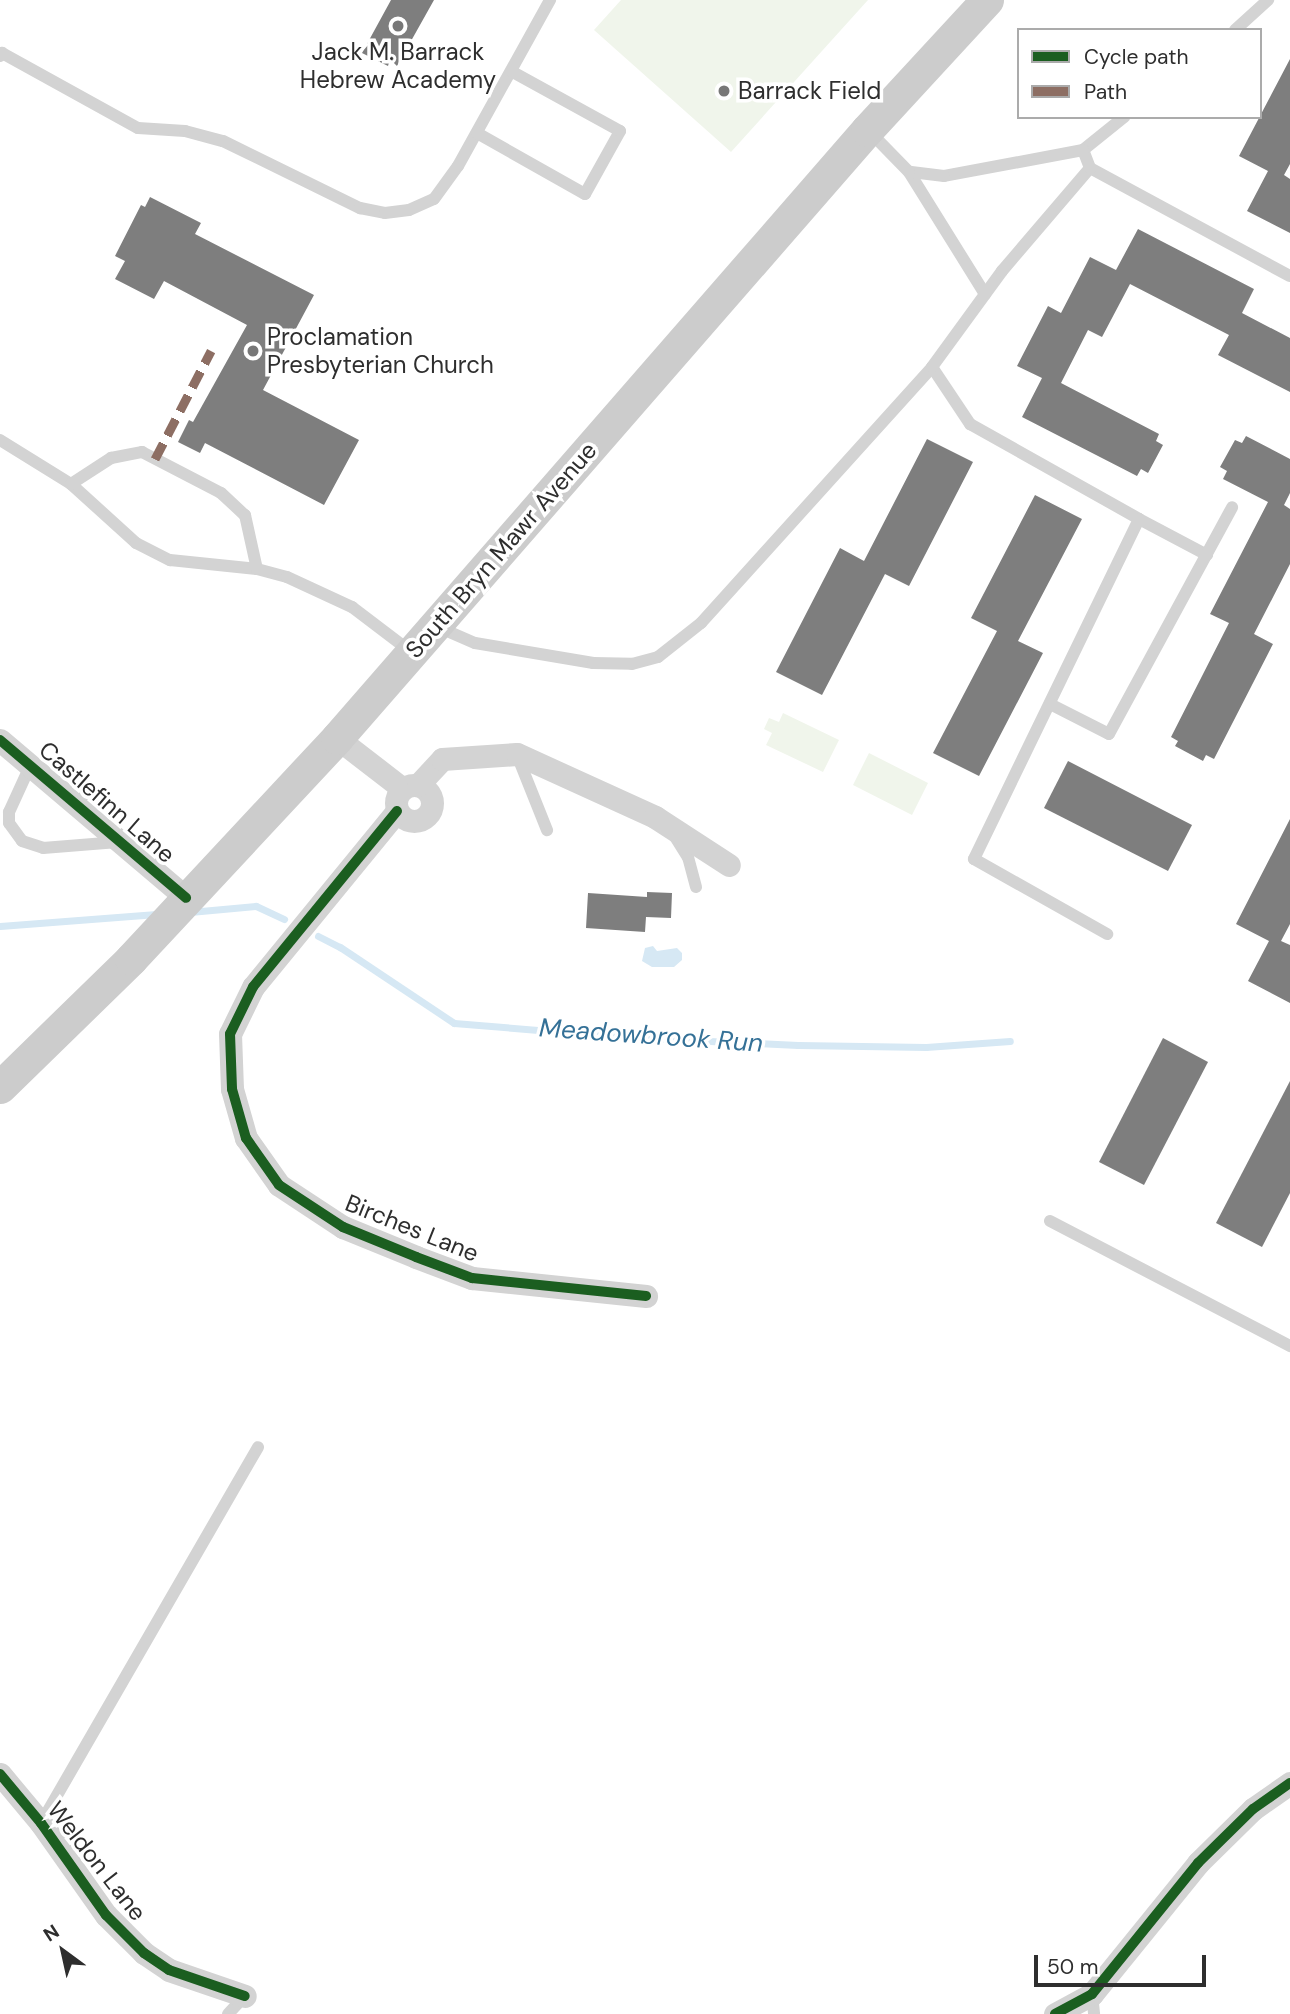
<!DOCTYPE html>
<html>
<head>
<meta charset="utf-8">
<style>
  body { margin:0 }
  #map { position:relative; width:1290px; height:2014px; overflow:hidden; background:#fff; font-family:"DM Sans",sans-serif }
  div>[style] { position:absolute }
  .green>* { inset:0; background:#f0f5eb }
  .water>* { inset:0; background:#d6e8f4 }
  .stream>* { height:7px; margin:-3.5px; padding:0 3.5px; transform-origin:3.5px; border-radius:3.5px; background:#d6e8f4 }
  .building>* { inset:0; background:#7e7e7e }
  .service>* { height:12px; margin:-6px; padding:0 6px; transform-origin:6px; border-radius:6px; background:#d3d3d3 }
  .minor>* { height:23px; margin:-11.5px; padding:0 11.5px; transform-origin:11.5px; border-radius:11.5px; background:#d3d3d3 }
  .minor>.ring { margin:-11.5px; padding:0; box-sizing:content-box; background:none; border:23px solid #d3d3d3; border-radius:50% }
  .secondary>* { height:33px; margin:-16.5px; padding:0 16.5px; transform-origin:16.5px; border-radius:16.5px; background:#ccc }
  .quiet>* { height:9px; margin-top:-4.5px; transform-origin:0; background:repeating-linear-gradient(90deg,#8d6e63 0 18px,transparent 0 27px) }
  .cycleway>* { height:10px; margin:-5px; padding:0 5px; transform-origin:5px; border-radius:5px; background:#1b5e20 }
  .dots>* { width:19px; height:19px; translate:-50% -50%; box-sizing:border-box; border:4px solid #fff; border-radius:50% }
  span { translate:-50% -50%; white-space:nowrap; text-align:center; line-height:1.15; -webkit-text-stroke:7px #fff; paint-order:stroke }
  .poi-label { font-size:24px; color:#2e2e2e }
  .left { translate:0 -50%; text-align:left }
  .street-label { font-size:24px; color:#2e2e2e }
  .water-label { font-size:26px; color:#357197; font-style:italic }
  .legend { position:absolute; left:1017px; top:28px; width:245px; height:91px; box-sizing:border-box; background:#fff; border:2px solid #ababab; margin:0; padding:9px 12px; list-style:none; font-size:21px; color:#2e2e2e }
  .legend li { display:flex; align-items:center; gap:14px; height:35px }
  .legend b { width:35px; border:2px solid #ababab }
  .north { position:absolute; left:28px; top:1916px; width:70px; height:70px; -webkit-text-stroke:5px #fff; paint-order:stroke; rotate:327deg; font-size:19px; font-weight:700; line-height:28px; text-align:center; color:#2e2e2e }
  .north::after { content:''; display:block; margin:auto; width:24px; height:32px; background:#2e2e2e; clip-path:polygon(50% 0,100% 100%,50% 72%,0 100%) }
  .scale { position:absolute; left:1034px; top:1955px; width:172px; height:32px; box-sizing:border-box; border:4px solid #2e2e2e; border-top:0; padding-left:9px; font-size:21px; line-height:24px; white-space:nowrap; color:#2e2e2e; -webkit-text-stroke:5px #fff; paint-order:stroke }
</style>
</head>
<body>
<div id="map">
  <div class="green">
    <i style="clip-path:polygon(621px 0,868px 0,731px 152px,594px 30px)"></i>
    <i style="clip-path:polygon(783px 713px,839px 740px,823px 772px,766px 745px,772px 733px,764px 729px,769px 718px,779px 722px)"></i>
    <i style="clip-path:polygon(869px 753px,928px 783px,912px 815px,853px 785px)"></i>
  </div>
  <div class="water">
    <i style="clip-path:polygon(653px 946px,657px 951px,677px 948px,682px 953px,682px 960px,674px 967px,652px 967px,642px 961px,645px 948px)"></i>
  </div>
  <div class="stream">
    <i style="left:190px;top:912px;width:66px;rotate:-5.2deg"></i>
    <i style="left:256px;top:906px;width:31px;rotate:25deg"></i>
    <i style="left:0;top:926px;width:157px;rotate:-4.4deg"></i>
    <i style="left:318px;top:936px;width:25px;rotate:27deg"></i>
    <i style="left:340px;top:947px;width:137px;rotate:33.7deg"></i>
    <i style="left:454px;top:1023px;width:170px;rotate:4.7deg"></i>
    <i style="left:623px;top:1037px;width:175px;rotate:2.6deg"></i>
    <i style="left:798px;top:1045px;width:128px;rotate:0.9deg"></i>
    <i style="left:926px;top:1047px;width:84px;rotate:-4.1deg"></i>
  </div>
  <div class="building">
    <i style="clip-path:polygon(391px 0,434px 0,397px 66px,390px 59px,388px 66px,362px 53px)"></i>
    <i style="clip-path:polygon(1290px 59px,1290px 164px,1284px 175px,1290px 179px,1290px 233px,1247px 211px,1268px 171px,1239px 156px)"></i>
    <i style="clip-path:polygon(150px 197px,201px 223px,195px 234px,314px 295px,263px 390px,359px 440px,324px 505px,205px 443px,200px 453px,178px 442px,189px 420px,193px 422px,247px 325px,164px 281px,154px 299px,115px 279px,125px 261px,115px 256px,141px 205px,145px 207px)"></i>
    <i style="clip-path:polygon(1138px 229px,1254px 289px,1242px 313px,1290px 338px,1290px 392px,1218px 355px,1229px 335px,1130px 284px,1102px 337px,1088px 330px,1061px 383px,1159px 434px,1156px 441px,1163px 445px,1148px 473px,1141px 469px,1137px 476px,1022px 417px,1042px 378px,1017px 366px,1048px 306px,1061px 313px,1090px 257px,1116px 270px)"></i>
    <i style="clip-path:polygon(1246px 436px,1290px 459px,1290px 493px,1284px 505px,1290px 509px,1290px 564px,1254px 634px,1273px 644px,1214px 759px,1206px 755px,1203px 761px,1175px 746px,1178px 741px,1171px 737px,1229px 623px,1210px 614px,1268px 502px,1223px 479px,1227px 471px,1220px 467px,1235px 440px,1242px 443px)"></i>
    <i style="clip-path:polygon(927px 439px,973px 462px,909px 586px,885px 574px,822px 695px,776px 672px,840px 548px,864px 561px)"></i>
    <i style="clip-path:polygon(1035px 495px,1082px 519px,1018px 641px,1043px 653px,979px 776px,933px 753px,997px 631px,971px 618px)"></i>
    <i style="clip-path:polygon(1068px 761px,1192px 825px,1168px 871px,1044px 808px)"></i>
    <i style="clip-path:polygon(1290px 819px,1290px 924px,1281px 941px,1290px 945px,1290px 1003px,1248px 981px,1269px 941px,1236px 924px)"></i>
    <i style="clip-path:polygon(647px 892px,672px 893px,671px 918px,646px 917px,645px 932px,586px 928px,588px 893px,647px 897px)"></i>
    <i style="clip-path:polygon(1163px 1038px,1208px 1062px,1144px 1185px,1099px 1162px)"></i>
    <i style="clip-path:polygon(1290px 1081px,1290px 1193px,1262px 1247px,1216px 1223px)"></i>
  </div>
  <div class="service">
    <i style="left:1235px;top:30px;width:45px;rotate:-42.3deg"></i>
    <i style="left:0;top:56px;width:4px;rotate:-56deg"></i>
    <i style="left:2px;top:53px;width:155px;rotate:28.9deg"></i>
    <i style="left:138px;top:128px;width:47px;rotate:3.7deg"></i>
    <i style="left:185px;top:131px;width:39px;rotate:15deg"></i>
    <i style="left:223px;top:141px;width:153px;rotate:26.1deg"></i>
    <i style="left:360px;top:208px;width:25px;rotate:11deg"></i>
    <i style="left:385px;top:213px;width:24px;rotate:-7deg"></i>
    <i style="left:409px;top:210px;width:27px;rotate:-24deg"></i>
    <i style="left:434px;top:199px;width:41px;rotate:-54deg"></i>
    <i style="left:458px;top:166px;width:190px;rotate:-61deg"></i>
    <i style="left:477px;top:133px;width:124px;rotate:29.5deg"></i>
    <i style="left:585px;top:194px;width:72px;rotate:-60.9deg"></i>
    <i style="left:620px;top:131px;width:124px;rotate:-151.2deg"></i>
    <i style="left:1083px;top:150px;width:53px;rotate:-38.8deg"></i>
    <i style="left:1090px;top:168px;width:227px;rotate:28.4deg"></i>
    <i style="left:909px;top:172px;width:144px;rotate:58.1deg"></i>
    <i style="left:932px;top:367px;width:69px;rotate:56.3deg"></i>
    <i style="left:970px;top:424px;width:194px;rotate:29.3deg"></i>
    <i style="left:1139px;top:519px;width:378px;rotate:115.9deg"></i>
    <i style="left:974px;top:859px;width:153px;rotate:29.4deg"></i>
    <i style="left:0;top:440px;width:84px;rotate:31.8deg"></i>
    <i style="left:71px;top:484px;width:88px;rotate:42.2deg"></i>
    <i style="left:136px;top:543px;width:38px;rotate:27deg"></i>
    <i style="left:170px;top:560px;width:87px;rotate:5.9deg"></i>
    <i style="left:257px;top:569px;width:31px;rotate:15deg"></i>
    <i style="left:287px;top:577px;width:72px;rotate:24.8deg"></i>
    <i style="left:352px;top:607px;width:74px;rotate:37.3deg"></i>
    <i style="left:71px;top:484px;width:48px;rotate:-33deg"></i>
    <i style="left:111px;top:458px;width:32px;rotate:-11deg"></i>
    <i style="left:142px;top:452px;width:89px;rotate:27.4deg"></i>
    <i style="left:221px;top:493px;width:33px;rotate:43deg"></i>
    <i style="left:245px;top:515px;width:55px;rotate:77.5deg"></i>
    <i style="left:1139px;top:519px;width:77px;rotate:27.9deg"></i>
    <i style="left:438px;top:627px;width:40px;rotate:23.4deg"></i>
    <i style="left:475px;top:643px;width:120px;rotate:9.6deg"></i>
    <i style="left:593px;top:663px;width:39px;rotate:1deg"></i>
    <i style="left:632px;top:664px;width:27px;rotate:-15deg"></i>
    <i style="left:658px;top:657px;width:55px;rotate:-38.3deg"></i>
    <i style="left:701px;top:623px;width:345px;rotate:-47.9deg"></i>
    <i style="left:932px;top:367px;width:119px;rotate:-53.9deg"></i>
    <i style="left:1002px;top:271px;width:135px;rotate:-49.5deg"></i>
    <i style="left:1090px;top:168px;width:19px;rotate:-111deg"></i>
    <i style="left:1083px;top:150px;width:141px;rotate:169.4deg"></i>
    <i style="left:944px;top:176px;width:35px;rotate:-173deg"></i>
    <i style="left:909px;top:172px;width:57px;rotate:-134.3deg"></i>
    <i style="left:1050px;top:704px;width:66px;rotate:27deg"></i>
    <i style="left:1109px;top:734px;width:258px;rotate:-61.5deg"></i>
    <i style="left:517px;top:755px;width:81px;rotate:68.2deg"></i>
    <i style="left:31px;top:764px;width:53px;rotate:114.6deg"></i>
    <i style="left:9px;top:812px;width:11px;rotate:90deg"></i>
    <i style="left:9px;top:823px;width:22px;rotate:54deg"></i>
    <i style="left:22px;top:841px;width:22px;rotate:18deg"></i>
    <i style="left:43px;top:848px;width:75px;rotate:-4.6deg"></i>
    <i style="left:674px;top:835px;width:26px;rotate:58deg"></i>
    <i style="left:688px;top:857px;width:31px;rotate:75deg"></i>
    <i style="left:1050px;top:1221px;width:271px;rotate:27.5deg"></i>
    <i style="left:41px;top:1823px;width:434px;rotate:-60deg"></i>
    <i style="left:1092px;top:1994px;width:20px;rotate:84deg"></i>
    <i style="left:228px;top:2014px;width:25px;rotate:-47deg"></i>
  </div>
  <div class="minor">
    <i style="left:337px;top:738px;width:83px;rotate:37.7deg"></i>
    <i style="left:0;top:740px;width:244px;rotate:40.3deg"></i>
    <i class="ring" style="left:396px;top:785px;width:13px;height:13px"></i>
    <i style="left:418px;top:785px;width:35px;rotate:-47deg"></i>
    <i style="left:442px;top:759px;width:75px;rotate:-3.8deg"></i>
    <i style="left:517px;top:754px;width:152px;rotate:24.5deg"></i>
    <i style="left:655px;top:817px;width:88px;rotate:33deg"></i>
    <i style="left:397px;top:811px;width:227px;rotate:129.3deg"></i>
    <i style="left:253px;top:987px;width:52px;rotate:116.1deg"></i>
    <i style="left:230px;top:1034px;width:55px;rotate:87.9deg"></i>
    <i style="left:232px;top:1089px;width:51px;rotate:74.1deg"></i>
    <i style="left:246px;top:1138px;width:57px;rotate:54.9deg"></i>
    <i style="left:279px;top:1185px;width:77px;rotate:33.3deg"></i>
    <i style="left:343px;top:1227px;width:79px;rotate:22.3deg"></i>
    <i style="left:416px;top:1257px;width:60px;rotate:20.6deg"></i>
    <i style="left:472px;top:1278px;width:175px;rotate:5.9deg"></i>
    <i style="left:0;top:1774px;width:64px;rotate:50.1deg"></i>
    <i style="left:41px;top:1823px;width:113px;rotate:54.8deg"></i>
    <i style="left:106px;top:1915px;width:54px;rotate:45deg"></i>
    <i style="left:144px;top:1953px;width:30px;rotate:34deg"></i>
    <i style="left:169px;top:1970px;width:80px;rotate:18.9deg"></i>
    <i style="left:1055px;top:2014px;width:42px;rotate:-28.4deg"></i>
    <i style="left:1092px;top:1994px;width:169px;rotate:-51deg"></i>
    <i style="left:1198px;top:1863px;width:77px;rotate:-44.5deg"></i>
    <i style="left:1253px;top:1809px;width:45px;rotate:-35.1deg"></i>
  </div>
  <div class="secondary">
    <i style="left:0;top:1087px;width:183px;rotate:-44.3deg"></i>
    <i style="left:131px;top:959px;width:302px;rotate:-47deg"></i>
    <i style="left:337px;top:738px;width:807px;rotate:-48.92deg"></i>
    <i style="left:867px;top:130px;width:177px;rotate:-47.3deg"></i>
  </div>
  <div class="quiet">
    <i style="left:155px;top:459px;width:122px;rotate:-62.6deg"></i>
  </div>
  <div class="cycleway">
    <i style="left:0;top:740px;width:244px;rotate:40.3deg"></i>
    <i style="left:397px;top:811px;width:227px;rotate:129.3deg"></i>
    <i style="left:253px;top:987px;width:52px;rotate:116.1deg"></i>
    <i style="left:230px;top:1034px;width:55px;rotate:87.9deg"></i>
    <i style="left:232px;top:1089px;width:51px;rotate:74.1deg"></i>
    <i style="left:246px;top:1138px;width:57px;rotate:54.9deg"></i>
    <i style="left:279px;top:1185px;width:77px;rotate:33.3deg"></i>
    <i style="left:343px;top:1227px;width:79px;rotate:22.3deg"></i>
    <i style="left:416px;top:1257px;width:60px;rotate:20.6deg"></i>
    <i style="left:472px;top:1278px;width:175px;rotate:5.9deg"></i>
    <i style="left:0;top:1774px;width:64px;rotate:50.1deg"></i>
    <i style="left:41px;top:1823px;width:113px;rotate:54.8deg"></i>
    <i style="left:106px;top:1915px;width:54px;rotate:45deg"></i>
    <i style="left:144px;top:1953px;width:30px;rotate:34deg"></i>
    <i style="left:169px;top:1970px;width:80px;rotate:18.9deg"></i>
    <i style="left:1055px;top:2014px;width:42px;rotate:-28.4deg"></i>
    <i style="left:1092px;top:1994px;width:169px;rotate:-51deg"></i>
    <i style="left:1198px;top:1863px;width:77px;rotate:-44.5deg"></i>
    <i style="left:1253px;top:1809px;width:45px;rotate:-35.1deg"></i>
  </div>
  <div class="dots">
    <i style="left:398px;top:26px;background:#777"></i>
    <i style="left:724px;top:91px;background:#777"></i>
    <i style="left:253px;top:351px;background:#777"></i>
  </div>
  <div class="poi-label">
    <span style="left:398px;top:66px">Jack M. Barrack<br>Hebrew Academy</span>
    <span class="left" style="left:738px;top:91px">Barrack Field</span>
    <span class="left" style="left:267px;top:351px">Proclamation<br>Presbyterian Church</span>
  </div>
  <div class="street-label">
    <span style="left:501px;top:550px;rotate:-49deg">South Bryn Mawr Avenue</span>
    <span style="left:107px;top:802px;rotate:41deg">Castlefinn Lane</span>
    <span style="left:412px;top:1228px;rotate:22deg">Birches Lane</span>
    <span style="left:97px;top:1861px;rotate:52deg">Weldon Lane</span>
  </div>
  <div class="water-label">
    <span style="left:651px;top:1036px;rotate:4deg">Meadowbrook Run</span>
  </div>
  <ul class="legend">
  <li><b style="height:9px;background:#1b5e20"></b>Cycle path</li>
  <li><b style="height:9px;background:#8d6e63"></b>Path</li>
  </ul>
  <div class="north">N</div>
  <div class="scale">50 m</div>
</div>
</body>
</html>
